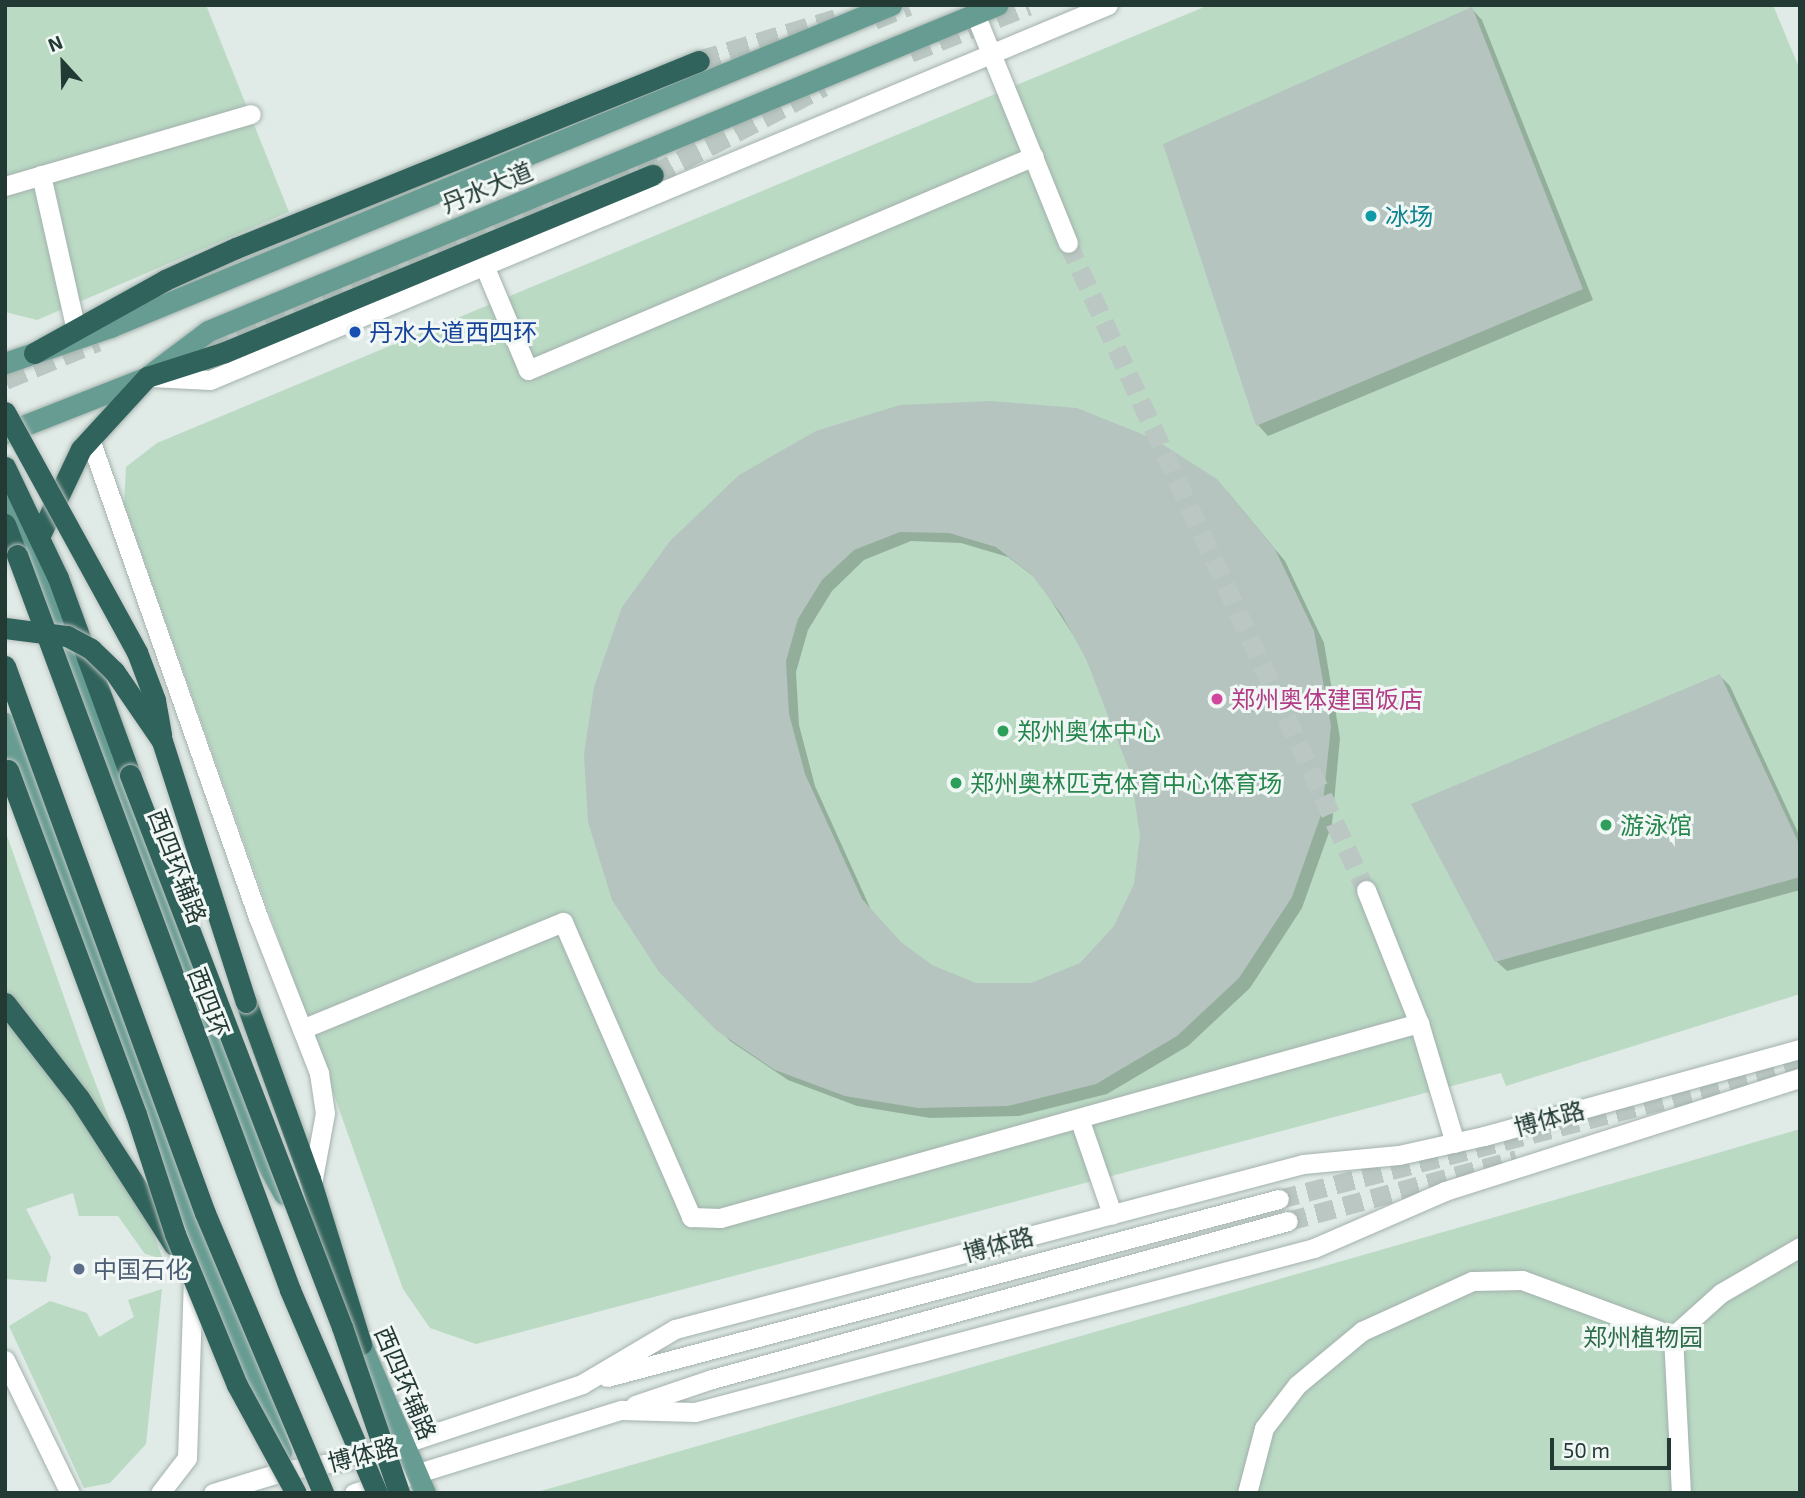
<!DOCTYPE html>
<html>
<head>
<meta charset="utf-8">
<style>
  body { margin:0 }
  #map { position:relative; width:1805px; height:1498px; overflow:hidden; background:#e0eae6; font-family:"Exo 2","Noto Sans SC",sans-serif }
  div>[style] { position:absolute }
  .green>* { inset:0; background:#badac4 }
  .shadow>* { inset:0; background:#0003 }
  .building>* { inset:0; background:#b5c4bf }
  .minor-tunnel>* { height:19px; margin-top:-9.5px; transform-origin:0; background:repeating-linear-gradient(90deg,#bac7c2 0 19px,transparent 0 29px) }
  .major-tunnel>* { height:21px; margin-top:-10.5px; transform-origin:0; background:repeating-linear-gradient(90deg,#bac7c2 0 21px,transparent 0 31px) }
  .highway-tunnel>* { height:21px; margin-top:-10.5px; transform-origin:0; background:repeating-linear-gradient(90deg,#bac7c2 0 21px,transparent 0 31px) }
  .roads { filter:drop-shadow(0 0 2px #a3b1ad) drop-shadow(0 0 2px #a3b1ad) }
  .minor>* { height:19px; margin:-9.5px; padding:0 9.5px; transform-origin:9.5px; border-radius:9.5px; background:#fff }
  .major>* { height:21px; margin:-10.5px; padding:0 10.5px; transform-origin:10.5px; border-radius:10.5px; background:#679c92 }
  .highway>* { height:21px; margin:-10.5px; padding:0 10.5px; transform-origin:10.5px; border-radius:10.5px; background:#30635b }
  .bridges { filter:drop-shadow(0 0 2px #bdc4c2) drop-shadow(0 0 2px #bdc4c2) }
  .highway-bridge>* { height:21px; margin:-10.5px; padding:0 10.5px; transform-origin:10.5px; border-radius:10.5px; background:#30635b }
  .dots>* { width:19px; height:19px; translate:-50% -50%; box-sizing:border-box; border:4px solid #f0f7f4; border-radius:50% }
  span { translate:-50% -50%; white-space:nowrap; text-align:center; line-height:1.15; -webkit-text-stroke:6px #f0f7f4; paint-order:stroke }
  .street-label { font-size:24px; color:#223934 }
  .culture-label { font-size:24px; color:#0d838f }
  .left { translate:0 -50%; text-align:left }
  .transit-label { font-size:24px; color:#164399 }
  .hotel-label { font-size:24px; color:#b23c85 }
  .leisure-label { font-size:24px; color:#27864d }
  .service-label { font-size:24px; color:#4e5e75 }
  .park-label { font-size:24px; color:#2f6d4a }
  .frame { position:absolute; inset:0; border:7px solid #223934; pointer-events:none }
  .north { position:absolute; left:28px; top:28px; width:70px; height:70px; -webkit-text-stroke:5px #f0f7f4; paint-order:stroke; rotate:338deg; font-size:19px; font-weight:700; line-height:28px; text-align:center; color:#223934 }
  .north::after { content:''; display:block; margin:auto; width:24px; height:32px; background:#223934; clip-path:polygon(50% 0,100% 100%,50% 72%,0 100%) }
  .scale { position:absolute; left:1550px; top:1438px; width:121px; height:32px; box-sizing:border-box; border:4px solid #223934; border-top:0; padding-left:9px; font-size:21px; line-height:24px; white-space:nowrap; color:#223934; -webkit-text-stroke:5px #f0f7f4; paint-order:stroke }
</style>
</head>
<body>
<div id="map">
  <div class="green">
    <i style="clip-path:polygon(5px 5px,206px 5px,289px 212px,37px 320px,5px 312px)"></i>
    <i style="clip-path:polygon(1209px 5px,1773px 5px,1800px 70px,1800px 994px,1506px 1086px,1501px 1073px,476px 1344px,430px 1328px,403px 1289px,124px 504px,126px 467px,157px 443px)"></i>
    <i style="clip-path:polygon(5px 830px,82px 1048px,163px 1259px,145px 1254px,118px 1216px,79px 1216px,73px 1193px,26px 1209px,51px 1257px,46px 1282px,5px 1279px)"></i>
    <i style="clip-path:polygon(1800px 1129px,1800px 1493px,534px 1493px,1680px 1164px)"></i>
    <i style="clip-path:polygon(162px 1289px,146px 1444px,110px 1483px,84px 1488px,9px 1326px,50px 1301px,87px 1313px,99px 1337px,134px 1317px,128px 1300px)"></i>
  </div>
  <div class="shadow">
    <i style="clip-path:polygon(1472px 9px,1482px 20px,1593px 300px,1268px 436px,1258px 425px)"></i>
    <i style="clip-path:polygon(evenodd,1227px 491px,1285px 561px,1324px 643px,1340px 738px,1332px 824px,1302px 908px,1250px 988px,1188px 1046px,1107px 1094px,1019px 1116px,930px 1118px,857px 1106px,788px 1080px,730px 1041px,661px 971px,672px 542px,1227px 491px,911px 541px,961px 543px,1008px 557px,1037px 579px,1088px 658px,1133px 775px,1142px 836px,1136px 885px,1116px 927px,1081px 965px,1032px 985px,976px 985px,931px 966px,903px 946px,872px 912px,815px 786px,799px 725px,796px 672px,808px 630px,832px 591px,864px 560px,911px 541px)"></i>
    <i style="clip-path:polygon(1720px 676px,1730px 686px,1800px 837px,1800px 890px,1507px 971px,1496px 961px)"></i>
  </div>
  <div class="building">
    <i style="clip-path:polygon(1472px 7px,1583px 289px,1256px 426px,1163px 144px)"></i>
    <i style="clip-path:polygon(evenodd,991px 401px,1077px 408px,1154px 439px,1217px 479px,1275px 549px,1314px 631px,1331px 726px,1322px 812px,1292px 897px,1239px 978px,1177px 1036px,1096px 1084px,1008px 1106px,918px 1108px,845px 1096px,775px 1070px,717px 1031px,659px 972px,612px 900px,588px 822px,584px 754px,594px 687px,622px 607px,670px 541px,739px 475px,816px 431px,900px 405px,991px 401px,900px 532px,949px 533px,996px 547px,1031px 574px,1062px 615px,1086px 659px,1131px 775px,1140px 836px,1134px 884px,1114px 926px,1080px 963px,1031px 983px,976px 983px,932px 965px,901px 942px,862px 899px,805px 774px,789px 714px,786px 661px,798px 619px,822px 580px,854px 550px,900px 532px)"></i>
    <i style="clip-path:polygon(1720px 674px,1800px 846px,1800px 877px,1495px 962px,1411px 804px)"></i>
  </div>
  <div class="minor-tunnel">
    <i style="left:1068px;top:243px;width:712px;rotate:65.27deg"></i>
    <i style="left:1279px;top:1199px;width:538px;rotate:-14.42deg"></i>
    <i style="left:1288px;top:1221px;width:237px;rotate:-15.1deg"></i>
  </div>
  <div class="major-tunnel">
    <i style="left:874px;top:19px;width:37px;rotate:-22deg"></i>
    <i style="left:5px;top:379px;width:100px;rotate:-22.4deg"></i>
  </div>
  <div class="highway-tunnel">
    <i style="left:910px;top:52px;width:127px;rotate:-21.7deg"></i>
    <i style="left:699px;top:61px;width:143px;rotate:-17deg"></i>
    <i style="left:653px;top:175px;width:192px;rotate:-27.6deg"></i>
    <i style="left:180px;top:358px;width:518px;rotate:-22.85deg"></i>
  </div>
  <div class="roads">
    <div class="minor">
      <i style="left:975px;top:14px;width:247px;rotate:67.9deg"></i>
      <i style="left:41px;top:175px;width:159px;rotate:77.3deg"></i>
      <i style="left:5px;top:186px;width:256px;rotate:-16.3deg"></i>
      <i style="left:483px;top:263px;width:116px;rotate:67.2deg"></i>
      <i style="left:528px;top:370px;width:549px;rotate:-22.92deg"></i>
      <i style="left:151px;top:377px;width:59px;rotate:2.9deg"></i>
      <i style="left:210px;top:380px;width:973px;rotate:-22.67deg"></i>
      <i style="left:91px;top:442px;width:504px;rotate:70.63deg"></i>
      <i style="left:258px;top:917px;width:168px;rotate:68.6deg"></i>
      <i style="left:319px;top:1073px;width:40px;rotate:81.5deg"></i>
      <i style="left:325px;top:1113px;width:72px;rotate:100.4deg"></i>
      <i style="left:1366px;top:890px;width:143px;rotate:68.3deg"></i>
      <i style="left:302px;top:1029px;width:282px;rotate:-22.3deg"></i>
      <i style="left:563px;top:922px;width:322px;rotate:66.5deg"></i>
      <i style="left:691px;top:1217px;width:29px;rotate:2deg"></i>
      <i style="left:720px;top:1218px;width:726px;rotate:-15.59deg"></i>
      <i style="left:1419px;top:1023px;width:125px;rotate:73.3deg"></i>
      <i style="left:1079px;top:1118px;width:102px;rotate:71deg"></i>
      <i style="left:1673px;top:1336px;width:64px;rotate:-41.9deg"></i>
      <i style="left:1721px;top:1293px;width:91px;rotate:-30.2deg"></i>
      <i style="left:5px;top:1360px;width:148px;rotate:64deg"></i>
      <i style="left:607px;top:1377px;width:695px;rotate:-14.84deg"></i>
      <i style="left:635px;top:1405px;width:81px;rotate:-18.7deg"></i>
      <i style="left:712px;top:1379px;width:597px;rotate:-15.34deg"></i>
      <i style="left:160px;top:1493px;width:44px;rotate:-52.4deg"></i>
      <i style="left:187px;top:1458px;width:178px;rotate:-88.1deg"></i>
      <i style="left:213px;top:1493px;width:78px;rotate:-17deg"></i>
      <i style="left:288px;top:1470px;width:73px;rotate:-9.5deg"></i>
      <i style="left:360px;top:1458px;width:234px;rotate:-18.4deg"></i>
      <i style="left:582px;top:1384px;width:108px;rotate:-30.6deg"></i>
      <i style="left:675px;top:1329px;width:649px;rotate:-14.72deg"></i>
      <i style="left:1303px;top:1164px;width:96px;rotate:-5.4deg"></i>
      <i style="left:1399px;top:1155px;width:87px;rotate:-12.6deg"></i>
      <i style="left:1484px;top:1136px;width:328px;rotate:-15.4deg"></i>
      <i style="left:354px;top:1493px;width:280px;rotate:-17.3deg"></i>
      <i style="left:621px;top:1410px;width:74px;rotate:1.5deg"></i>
      <i style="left:695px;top:1412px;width:640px;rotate:-14.84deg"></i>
      <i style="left:1314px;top:1248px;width:143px;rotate:-23.5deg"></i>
      <i style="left:1445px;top:1191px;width:373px;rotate:-17.7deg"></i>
      <i style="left:1247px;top:1493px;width:67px;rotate:-75.3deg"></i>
      <i style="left:1264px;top:1428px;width:54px;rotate:-52.5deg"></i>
      <i style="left:1297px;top:1385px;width:85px;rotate:-39.7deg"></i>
      <i style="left:1362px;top:1331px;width:121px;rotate:-24.4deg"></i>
      <i style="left:1472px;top:1281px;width:50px;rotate:-1.1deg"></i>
      <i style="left:1522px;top:1280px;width:161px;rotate:20.3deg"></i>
      <i style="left:1673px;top:1336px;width:157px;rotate:87.1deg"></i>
    </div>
    <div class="major">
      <i style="left:5px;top:363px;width:111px;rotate:-18.9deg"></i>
      <i style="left:110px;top:327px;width:845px;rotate:-22.41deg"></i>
      <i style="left:5px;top:433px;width:153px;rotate:-21.5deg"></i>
      <i style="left:147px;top:377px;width:76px;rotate:-37deg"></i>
      <i style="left:208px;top:331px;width:854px;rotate:-22.45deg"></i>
      <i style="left:14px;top:504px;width:678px;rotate:69.37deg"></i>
      <i style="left:253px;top:1139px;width:63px;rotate:60.6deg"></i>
      <i style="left:5px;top:723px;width:779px;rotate:69.24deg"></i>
      <i style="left:354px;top:1328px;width:180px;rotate:66.7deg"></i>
    </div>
    <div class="highway">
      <i style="left:34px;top:353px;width:150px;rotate:-29.1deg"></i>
      <i style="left:165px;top:280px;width:78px;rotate:-24.3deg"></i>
      <i style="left:236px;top:248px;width:499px;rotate:-22deg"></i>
      <i style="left:5px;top:467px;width:123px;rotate:64.5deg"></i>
      <i style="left:58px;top:578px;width:210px;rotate:69.9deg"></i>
      <i style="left:5px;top:524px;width:33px;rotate:69deg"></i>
      <i style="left:39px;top:537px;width:98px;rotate:-64.5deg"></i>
      <i style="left:81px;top:449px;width:98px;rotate:-47.5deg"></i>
      <i style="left:147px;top:377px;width:82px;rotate:-17.8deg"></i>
      <i style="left:225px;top:352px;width:463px;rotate:-22.5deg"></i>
      <i style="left:246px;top:1002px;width:188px;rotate:70.1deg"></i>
      <i style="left:310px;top:1179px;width:173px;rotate:72.8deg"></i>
      <i style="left:5px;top:1003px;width:120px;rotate:52.1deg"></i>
      <i style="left:79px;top:1098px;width:175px;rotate:57.1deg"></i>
    </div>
  </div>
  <div class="bridges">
    <div class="highway-bridge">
      <i style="left:5px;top:412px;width:274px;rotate:61.2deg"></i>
      <i style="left:137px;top:652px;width:51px;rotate:69.4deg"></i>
      <i style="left:155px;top:700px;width:36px;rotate:80deg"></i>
      <i style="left:17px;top:555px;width:784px;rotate:69.62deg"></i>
      <i style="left:290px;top:1290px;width:221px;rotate:66.8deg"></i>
      <i style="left:5px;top:628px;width:63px;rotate:7.4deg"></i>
      <i style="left:67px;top:636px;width:27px;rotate:28deg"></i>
      <i style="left:91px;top:649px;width:32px;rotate:44deg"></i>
      <i style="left:114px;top:671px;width:85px;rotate:55.6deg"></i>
      <i style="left:162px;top:741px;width:274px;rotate:72.2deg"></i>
      <i style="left:5px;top:666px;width:582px;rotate:69.92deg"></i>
      <i style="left:205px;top:1213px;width:304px;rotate:67.1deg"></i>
      <i style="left:8px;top:770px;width:367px;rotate:69.6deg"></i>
      <i style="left:136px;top:1114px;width:126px;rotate:72deg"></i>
      <i style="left:175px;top:1234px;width:163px;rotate:67.7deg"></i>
      <i style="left:237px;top:1385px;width:123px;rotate:61.4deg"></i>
      <i style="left:130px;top:775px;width:591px;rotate:68.99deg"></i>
      <i style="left:342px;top:1327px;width:176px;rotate:71deg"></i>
    </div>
  </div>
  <div class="dots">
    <i style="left:1371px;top:216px;background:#0f9aa8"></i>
    <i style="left:355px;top:332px;background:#1a4fb4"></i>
    <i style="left:1217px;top:699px;background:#d1479c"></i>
    <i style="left:1003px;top:731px;background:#2e9e5b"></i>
    <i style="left:956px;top:783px;background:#2e9e5b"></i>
    <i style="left:1606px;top:825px;background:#2e9e5b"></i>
    <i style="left:79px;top:1269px;background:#5c6f8a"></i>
  </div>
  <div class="street-label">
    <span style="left:487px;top:187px;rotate:-22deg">丹水大道</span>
    <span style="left:178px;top:866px;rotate:69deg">西四环辅路</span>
    <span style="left:209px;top:1002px;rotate:69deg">西四环</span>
    <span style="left:1549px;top:1118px;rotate:-15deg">博体路</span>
    <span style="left:998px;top:1244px;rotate:-15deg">博体路</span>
    <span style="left:406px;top:1383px;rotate:67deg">西四环辅路</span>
    <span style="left:363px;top:1454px;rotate:-14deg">博体路</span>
  </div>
  <div class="culture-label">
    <span class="left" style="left:1385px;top:216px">冰场</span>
  </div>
  <div class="transit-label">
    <span class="left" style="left:369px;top:332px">丹水大道西四环</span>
  </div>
  <div class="hotel-label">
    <span class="left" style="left:1231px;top:699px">郑州奥体建国饭店</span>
  </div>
  <div class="leisure-label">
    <span class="left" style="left:1017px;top:731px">郑州奥体中心</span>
    <span class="left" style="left:970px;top:783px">郑州奥林匹克体育中心体育场</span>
    <span class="left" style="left:1620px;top:825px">游泳馆</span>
  </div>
  <div class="service-label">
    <span class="left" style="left:93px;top:1269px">中国石化</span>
  </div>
  <div class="park-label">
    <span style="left:1643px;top:1337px">郑州植物园</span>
  </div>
  <div class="frame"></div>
  <div class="north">N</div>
  <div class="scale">50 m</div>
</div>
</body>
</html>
